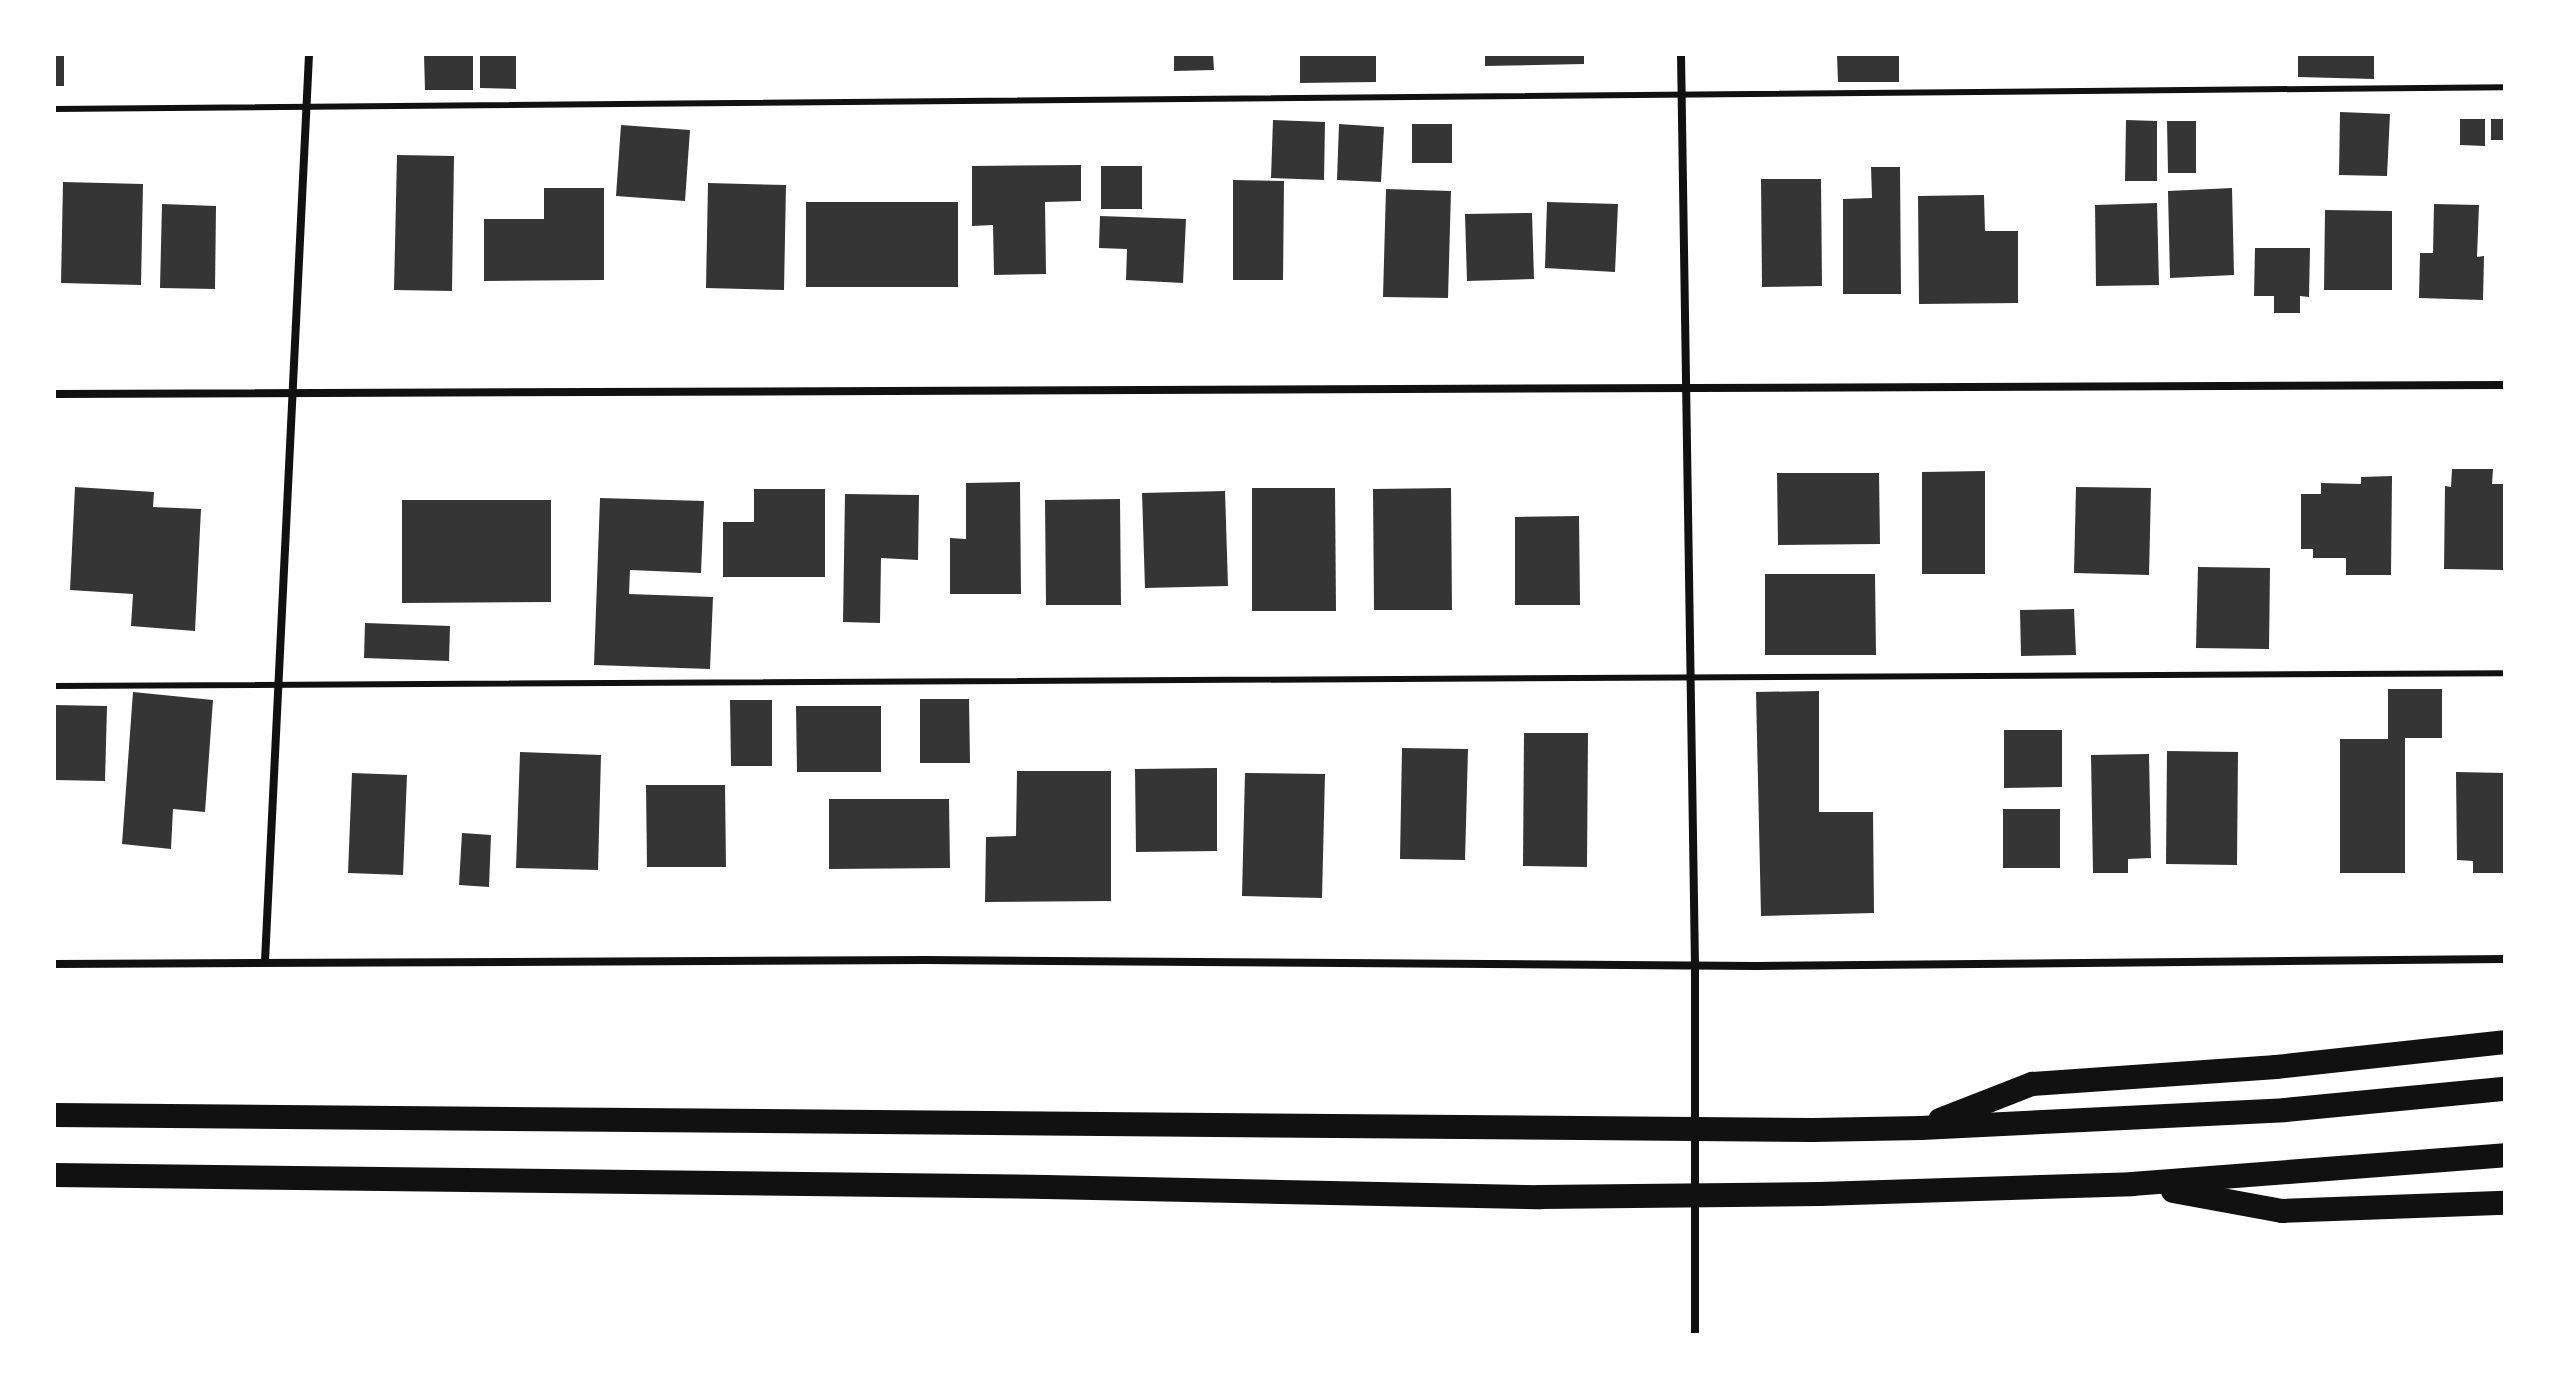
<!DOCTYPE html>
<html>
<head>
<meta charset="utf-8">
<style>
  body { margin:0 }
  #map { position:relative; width:2559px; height:1389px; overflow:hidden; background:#fff; font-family:"Public Sans",sans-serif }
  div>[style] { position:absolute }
  .building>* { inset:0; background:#353535 }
  .service>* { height:6px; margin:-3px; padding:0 3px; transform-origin:3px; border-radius:3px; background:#111 }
  .minor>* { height:8px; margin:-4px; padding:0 4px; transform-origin:4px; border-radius:4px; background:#111 }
  .motorway>* { height:24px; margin:-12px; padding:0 12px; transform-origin:12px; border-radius:12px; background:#111 }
  span { translate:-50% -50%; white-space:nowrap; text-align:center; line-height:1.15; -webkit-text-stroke:7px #fff; paint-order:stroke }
  .frame { position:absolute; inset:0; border:56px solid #fff; pointer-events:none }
</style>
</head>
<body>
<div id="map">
  <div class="building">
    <i style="clip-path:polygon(54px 54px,64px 54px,64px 86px,54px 86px)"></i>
    <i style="clip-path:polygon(424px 54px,473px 54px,473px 90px,425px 90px)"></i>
    <i style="clip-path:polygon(480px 54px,516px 54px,516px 89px,480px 88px)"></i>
    <i style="clip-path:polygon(1174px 54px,1213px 54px,1214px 70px,1174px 71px)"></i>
    <i style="clip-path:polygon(1300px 54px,1376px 54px,1376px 82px,1300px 83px)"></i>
    <i style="clip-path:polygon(1485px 54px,1584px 54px,1584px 64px,1485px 66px)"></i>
    <i style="clip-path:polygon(1837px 54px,1899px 54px,1899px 82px,1838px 82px)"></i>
    <i style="clip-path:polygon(2298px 54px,2374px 54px,2374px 79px,2298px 77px)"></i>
    <i style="clip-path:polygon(2340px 112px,2390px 114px,2387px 176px,2339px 175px)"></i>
    <i style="clip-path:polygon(2460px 119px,2485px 119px,2485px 146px,2460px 145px)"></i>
    <i style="clip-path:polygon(2491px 119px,2505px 119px,2505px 140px,2491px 140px)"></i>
    <i style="clip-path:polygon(1273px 120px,1325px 122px,1324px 180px,1271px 178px)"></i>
    <i style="clip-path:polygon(2126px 120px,2157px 121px,2157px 181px,2125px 181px)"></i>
    <i style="clip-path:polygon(2167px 121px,2196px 121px,2196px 173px,2168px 173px)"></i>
    <i style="clip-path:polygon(1339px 124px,1384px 127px,1381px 182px,1337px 180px)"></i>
    <i style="clip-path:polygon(1412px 124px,1452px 124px,1452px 163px,1412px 163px)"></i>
    <i style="clip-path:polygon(621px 125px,690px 130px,685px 201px,616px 196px)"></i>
    <i style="clip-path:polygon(397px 155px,454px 156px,452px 291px,394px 290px)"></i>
    <i style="clip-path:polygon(1081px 165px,1081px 201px,1045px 202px,1046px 274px,994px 275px,993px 225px,972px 226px,972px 166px)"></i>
    <i style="clip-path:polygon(1101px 166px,1142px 166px,1142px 209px,1101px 209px)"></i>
    <i style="clip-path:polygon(1871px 167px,1900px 167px,1901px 294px,1843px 294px,1843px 199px,1872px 198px)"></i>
    <i style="clip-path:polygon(1761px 179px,1821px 179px,1822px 286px,1762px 287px)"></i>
    <i style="clip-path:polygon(1233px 180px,1284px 181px,1283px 280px,1233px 280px)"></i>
    <i style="clip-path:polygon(63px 182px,143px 184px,141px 285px,61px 283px)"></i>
    <i style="clip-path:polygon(708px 183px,786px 185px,784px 290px,706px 288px)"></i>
    <i style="clip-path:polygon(544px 188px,604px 188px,604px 280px,484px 281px,484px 219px,544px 219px)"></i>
    <i style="clip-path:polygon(2232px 188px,2234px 275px,2170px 278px,2168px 191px)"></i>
    <i style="clip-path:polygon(1386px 189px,1451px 191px,1448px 298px,1383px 297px)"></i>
    <i style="clip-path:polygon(1984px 195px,1985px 231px,2018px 231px,2018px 303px,1919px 304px,1918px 196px)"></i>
    <i style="clip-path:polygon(806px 202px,958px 202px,958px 287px,806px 287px)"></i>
    <i style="clip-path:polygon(1547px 202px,1618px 204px,1615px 272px,1545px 268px)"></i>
    <i style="clip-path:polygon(2157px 203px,2159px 285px,2096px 286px,2095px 205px)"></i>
    <i style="clip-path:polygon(162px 204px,216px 206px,215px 289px,160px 288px)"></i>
    <i style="clip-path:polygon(2434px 204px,2479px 205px,2477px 257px,2484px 256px,2483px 300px,2419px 298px,2420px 253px,2433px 253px)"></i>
    <i style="clip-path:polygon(2325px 210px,2392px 211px,2392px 290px,2324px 290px)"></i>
    <i style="clip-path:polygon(1532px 213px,1534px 279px,1467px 281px,1465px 214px)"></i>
    <i style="clip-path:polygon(1100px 216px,1186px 219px,1183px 283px,1126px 280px,1127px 249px,1099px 248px)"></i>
    <i style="clip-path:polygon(2255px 248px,2310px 248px,2309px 297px,2300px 296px,2300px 313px,2274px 313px,2274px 296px,2254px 296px)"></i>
    <i style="clip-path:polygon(2452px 469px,2493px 469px,2492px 484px,2505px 484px,2505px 570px,2444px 569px,2445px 486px,2451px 487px)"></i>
    <i style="clip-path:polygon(1985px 471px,1985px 574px,1922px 574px,1922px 472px)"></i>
    <i style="clip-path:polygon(1777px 473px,1879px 473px,1880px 544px,1778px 545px)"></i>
    <i style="clip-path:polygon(2392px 476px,2391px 575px,2346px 575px,2346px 558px,2313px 558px,2313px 549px,2301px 549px,2301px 494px,2321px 494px,2321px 483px,2361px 484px,2361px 477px)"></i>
    <i style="clip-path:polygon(1020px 482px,1021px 594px,950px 594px,950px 538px,966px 539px,966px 483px)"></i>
    <i style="clip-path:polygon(75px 487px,154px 492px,153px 507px,201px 509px,195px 631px,131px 626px,133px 594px,70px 590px)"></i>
    <i style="clip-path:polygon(2076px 487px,2151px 488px,2149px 575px,2074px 573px)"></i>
    <i style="clip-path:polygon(1252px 488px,1335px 488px,1336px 611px,1252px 611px)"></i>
    <i style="clip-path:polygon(1451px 488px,1452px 610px,1374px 610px,1373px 489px)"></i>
    <i style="clip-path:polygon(754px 489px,825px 489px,825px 577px,723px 577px,723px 522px,754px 522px)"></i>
    <i style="clip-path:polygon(1225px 491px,1228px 586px,1145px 588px,1142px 493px)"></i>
    <i style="clip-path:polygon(845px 494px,919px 495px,918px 560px,881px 558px,880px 623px,843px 622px)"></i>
    <i style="clip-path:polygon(600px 498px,704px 501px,701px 573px,630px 570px,629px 594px,713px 597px,710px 669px,594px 665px)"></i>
    <i style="clip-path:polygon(1120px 499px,1121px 605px,1046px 605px,1045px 500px)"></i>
    <i style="clip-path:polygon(402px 500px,551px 500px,551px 602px,402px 603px)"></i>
    <i style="clip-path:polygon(1579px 516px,1580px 605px,1515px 605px,1515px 517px)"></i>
    <i style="clip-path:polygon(2198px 567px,2270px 568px,2269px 649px,2196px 648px)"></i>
    <i style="clip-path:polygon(1765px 574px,1875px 574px,1876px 655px,1765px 655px)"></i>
    <i style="clip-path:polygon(2074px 609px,2076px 655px,2021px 656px,2020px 610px)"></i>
    <i style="clip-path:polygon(365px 623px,450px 626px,449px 661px,364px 658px)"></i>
    <i style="clip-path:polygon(2388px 689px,2442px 689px,2442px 738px,2405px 738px,2405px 873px,2340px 873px,2340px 739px,2388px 739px)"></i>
    <i style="clip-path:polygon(1819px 691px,1819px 812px,1873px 812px,1874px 913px,1761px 916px,1756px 692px)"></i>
    <i style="clip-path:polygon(133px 692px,213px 700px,205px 812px,173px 809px,171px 849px,122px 844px)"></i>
    <i style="clip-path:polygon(920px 699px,969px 699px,970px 763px,920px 763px)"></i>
    <i style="clip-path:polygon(730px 700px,772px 700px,772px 766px,731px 766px)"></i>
    <i style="clip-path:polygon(54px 705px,107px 706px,105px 781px,54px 780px)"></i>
    <i style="clip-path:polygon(796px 706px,881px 706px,881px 772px,797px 772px)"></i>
    <i style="clip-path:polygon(2004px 730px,2062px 730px,2062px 787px,2004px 788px)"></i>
    <i style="clip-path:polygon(1524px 733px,1588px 733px,1587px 867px,1523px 866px)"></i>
    <i style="clip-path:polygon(1402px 748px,1468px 749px,1465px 860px,1400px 859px)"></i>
    <i style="clip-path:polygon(2167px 751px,2238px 752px,2237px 865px,2166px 864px)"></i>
    <i style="clip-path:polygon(520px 752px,601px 755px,598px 870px,516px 868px)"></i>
    <i style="clip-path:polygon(2149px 754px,2151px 858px,2128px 859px,2128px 873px,2093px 873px,2091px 755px)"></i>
    <i style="clip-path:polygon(1217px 768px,1217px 851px,1136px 852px,1135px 769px)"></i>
    <i style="clip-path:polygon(1017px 771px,1111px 771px,1111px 901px,985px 902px,986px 837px,1016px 836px)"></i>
    <i style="clip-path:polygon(2456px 772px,2505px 773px,2504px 873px,2473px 873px,2473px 861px,2457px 860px)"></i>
    <i style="clip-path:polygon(352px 773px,407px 775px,403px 875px,348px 873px)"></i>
    <i style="clip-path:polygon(1245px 773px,1325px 774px,1322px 898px,1242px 896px)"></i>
    <i style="clip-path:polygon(646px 785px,725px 785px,726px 867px,647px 867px)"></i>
    <i style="clip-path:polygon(829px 799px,949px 799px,950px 868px,829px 869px)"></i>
    <i style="clip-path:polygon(2003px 809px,2060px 809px,2060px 868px,2003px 868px)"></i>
    <i style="clip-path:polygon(462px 833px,491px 835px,489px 887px,459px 885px)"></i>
  </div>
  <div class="service">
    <i style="left:54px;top:109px;width:2451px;rotate:-0.51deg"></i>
    <i style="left:54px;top:686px;width:2451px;rotate:-0.3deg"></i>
  </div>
  <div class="minor">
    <i style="left:1681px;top:54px;width:912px;rotate:89.12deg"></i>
    <i style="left:1695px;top:966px;width:369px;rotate:90deg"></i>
    <i style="left:54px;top:394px;width:2451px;rotate:-0.21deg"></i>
    <i style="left:265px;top:961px;width:908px;rotate:-87.22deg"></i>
    <i style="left:54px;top:964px;width:871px;rotate:-0.26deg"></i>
    <i style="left:925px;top:960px;width:831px;rotate:0.41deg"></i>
    <i style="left:1756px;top:966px;width:749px;rotate:-0.54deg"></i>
  </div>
  <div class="motorway">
    <i style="left:54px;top:1115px;width:1759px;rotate:0.49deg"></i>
    <i style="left:1813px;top:1130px;width:108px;rotate:-1.1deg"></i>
    <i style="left:1921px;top:1128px;width:364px;rotate:-2.8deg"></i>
    <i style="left:2285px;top:1110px;width:221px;rotate:-5.5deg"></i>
    <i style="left:1940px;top:1120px;width:99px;rotate:-21.4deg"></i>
    <i style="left:2032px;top:1084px;width:245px;rotate:-4deg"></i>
    <i style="left:2276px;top:1067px;width:230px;rotate:-6.2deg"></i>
    <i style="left:54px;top:1175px;width:992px;rotate:0.69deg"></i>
    <i style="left:1046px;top:1187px;width:493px;rotate:1.2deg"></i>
    <i style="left:1539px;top:1197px;width:281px;rotate:-0.6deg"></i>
    <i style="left:1820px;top:1194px;width:312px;rotate:-1.8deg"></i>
    <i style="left:2132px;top:1184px;width:374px;rotate:-4.4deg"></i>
    <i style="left:2173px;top:1191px;width:111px;rotate:10.4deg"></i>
    <i style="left:2282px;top:1211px;width:223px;rotate:-2.1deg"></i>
  </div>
  <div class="frame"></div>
</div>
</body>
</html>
